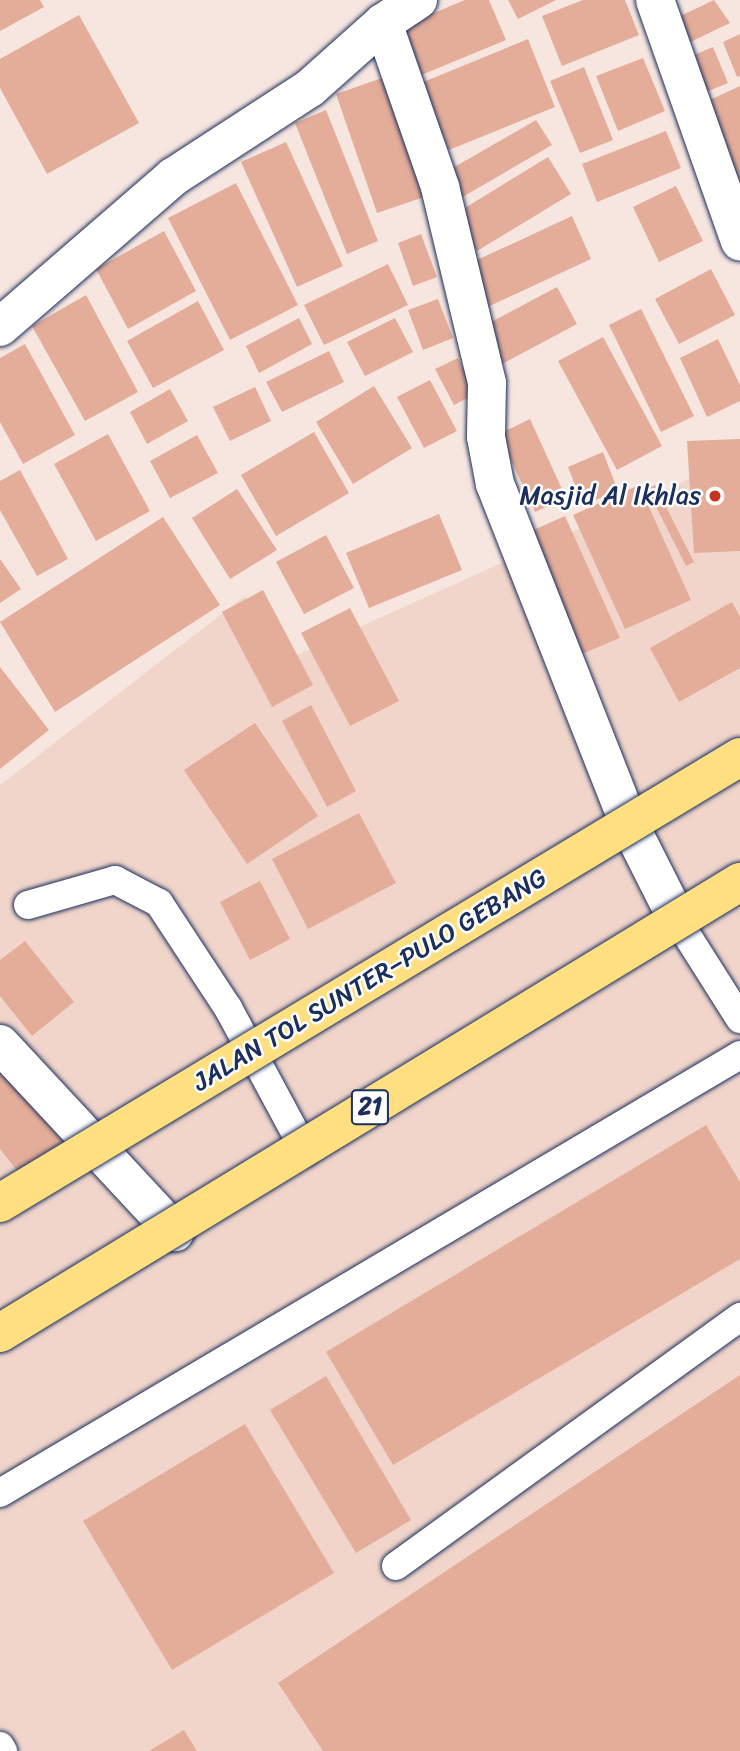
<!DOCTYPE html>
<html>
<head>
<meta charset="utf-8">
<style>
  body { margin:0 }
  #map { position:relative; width:740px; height:1751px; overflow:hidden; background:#f7e6e0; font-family:Sriracha,sans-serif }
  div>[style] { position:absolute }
  .built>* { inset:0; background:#f1d5cb }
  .building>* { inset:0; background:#e4ad99 }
  .roads { filter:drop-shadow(0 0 2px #1b2f5e) drop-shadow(0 0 2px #1b2f5e) }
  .lane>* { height:28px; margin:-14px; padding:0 14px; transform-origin:14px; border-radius:14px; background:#fff }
  .street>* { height:38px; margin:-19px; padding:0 19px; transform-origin:19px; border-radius:19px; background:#fff }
  .bridges { filter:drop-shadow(0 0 2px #1b2f5e) drop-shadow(0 0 2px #1b2f5e) }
  .highway-bridge>* { height:38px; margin:-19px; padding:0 19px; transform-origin:19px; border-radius:19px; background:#ffdf80 }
  .dots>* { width:19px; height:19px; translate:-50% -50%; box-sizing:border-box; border:4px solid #fff; border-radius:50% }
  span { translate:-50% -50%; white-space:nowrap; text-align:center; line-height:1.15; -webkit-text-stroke:5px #fff; paint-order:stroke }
  .shield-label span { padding:2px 5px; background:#fff; border:2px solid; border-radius:5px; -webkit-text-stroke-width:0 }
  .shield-label { font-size:24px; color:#1b2f5e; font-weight:700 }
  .poi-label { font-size:26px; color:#1b2f5e }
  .right { translate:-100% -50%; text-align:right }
  .street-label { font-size:26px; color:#1b2f5e }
</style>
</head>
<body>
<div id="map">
  <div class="built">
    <i style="clip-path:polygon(740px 456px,740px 1751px,0 1751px,0 785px,245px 596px,277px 664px)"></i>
  </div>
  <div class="building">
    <i style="clip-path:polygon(0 0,40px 0,44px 7px,0 31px)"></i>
    <i style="clip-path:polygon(465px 0,489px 0,506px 40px,414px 78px,395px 29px)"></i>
    <i style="clip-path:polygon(508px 0,556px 0,518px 19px)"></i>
    <i style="clip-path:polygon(583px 0,625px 0,639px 35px,562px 66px,542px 16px)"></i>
    <i style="clip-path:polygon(714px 0,730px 23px,684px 45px,672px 20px)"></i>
    <i style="clip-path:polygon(79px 15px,139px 123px,47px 174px,0 88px,0 59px)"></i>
    <i style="clip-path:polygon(740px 34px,740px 76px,737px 77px,723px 42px)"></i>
    <i style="clip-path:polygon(528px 39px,555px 107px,449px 150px,421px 83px)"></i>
    <i style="clip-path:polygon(713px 47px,728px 83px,699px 95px,684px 59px)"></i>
    <i style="clip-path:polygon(643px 58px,665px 111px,618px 131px,596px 76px)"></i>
    <i style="clip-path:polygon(584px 67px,613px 140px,580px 153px,550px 81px)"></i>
    <i style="clip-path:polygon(385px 77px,427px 196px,377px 213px,336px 94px)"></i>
    <i style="clip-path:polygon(740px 86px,740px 191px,699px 105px)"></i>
    <i style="clip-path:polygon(326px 110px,378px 241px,347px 254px,295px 123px)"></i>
    <i style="clip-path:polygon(536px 120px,552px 145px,459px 199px,444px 173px)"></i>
    <i style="clip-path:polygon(666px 131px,681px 168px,597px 202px,582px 164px)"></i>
    <i style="clip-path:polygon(286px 142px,343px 266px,297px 287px,241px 162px)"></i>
    <i style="clip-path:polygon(548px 157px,571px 194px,477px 251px,455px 214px)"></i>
    <i style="clip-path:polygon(236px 183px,298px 305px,230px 340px,168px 218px)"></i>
    <i style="clip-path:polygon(676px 186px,703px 241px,659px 262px,633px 207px)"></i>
    <i style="clip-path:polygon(572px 216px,591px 259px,483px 309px,464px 266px)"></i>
    <i style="clip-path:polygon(164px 231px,196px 291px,128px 329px,96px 269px)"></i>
    <i style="clip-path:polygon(421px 234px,437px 277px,413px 286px,398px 243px)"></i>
    <i style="clip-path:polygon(388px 264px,408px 305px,324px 345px,304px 305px)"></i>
    <i style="clip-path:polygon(711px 269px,735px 315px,679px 344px,655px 299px)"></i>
    <i style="clip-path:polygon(557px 287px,577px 324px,500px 365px,480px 328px)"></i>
    <i style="clip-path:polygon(86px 295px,138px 392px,85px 421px,32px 326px)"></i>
    <i style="clip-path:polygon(438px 299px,453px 338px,423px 350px,408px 310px)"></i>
    <i style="clip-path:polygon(198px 301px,224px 350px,153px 388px,127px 341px)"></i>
    <i style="clip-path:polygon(641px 309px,694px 416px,661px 432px,609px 325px)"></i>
    <i style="clip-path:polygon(299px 318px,312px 344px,259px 373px,246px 346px)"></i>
    <i style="clip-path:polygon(395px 318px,413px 352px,365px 376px,347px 342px)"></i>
    <i style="clip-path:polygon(603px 337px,662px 446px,617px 470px,558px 361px)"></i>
    <i style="clip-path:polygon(718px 339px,740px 385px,740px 401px,707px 417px,680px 358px)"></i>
    <i style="clip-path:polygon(25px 344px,75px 435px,23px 464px,0 422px,0 358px)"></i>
    <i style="clip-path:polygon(329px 351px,344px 382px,282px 412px,266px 382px)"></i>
    <i style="clip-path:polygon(458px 358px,475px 394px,454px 405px,435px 369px)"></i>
    <i style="clip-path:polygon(430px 380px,457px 431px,424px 448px,397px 397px)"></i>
    <i style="clip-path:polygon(374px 386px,412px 448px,353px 484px,316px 422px)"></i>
    <i style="clip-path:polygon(255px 387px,271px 421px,230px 441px,213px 407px)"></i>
    <i style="clip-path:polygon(170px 389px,188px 421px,147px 444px,130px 412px)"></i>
    <i style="clip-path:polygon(530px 419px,566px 498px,535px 512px,499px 434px)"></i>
    <i style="clip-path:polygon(314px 432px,349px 493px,276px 536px,241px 475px)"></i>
    <i style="clip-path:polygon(108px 434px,150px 511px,96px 541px,54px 464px)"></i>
    <i style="clip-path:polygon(197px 435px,218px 473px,170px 498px,150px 461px)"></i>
    <i style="clip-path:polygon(740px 439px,740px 551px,694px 553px,687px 441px)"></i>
    <i style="clip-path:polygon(603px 452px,618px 491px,583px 505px,568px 467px)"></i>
    <i style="clip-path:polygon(20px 470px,68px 559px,37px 576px,0 510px,0 481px)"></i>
    <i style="clip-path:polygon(639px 485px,691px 600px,625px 629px,573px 515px)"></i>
    <i style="clip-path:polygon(655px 485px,694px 562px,686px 566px,647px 489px)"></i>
    <i style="clip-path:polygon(237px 489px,277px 550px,230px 579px,192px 518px)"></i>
    <i style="clip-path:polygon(439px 514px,462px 570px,369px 608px,346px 553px)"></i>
    <i style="clip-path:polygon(565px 516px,620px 638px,577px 656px,522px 535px)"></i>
    <i style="clip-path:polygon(163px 517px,220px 605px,55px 712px,0 622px)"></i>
    <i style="clip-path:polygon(326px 535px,354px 588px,304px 614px,276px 562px)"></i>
    <i style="clip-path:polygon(0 559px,21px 589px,0 603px)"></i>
    <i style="clip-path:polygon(263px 590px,313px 685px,272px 707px,222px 612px)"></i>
    <i style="clip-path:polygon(732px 602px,740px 617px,740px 668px,679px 702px,650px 648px)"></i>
    <i style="clip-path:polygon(350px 608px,399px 701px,350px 726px,301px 633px)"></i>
    <i style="clip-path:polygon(0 667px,49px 730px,0 769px)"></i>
    <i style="clip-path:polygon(311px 705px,356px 791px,327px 807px,282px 721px)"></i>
    <i style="clip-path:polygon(255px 723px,318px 816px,247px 864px,184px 770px)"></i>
    <i style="clip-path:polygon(359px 813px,396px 883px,308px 929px,272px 859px)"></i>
    <i style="clip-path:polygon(260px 881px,290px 939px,250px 960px,220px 902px)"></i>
    <i style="clip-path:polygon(25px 941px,74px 1002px,32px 1036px,0 996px,0 960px)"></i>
    <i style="clip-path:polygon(0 1067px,68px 1140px,22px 1177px,0 1149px)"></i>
    <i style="clip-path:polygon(706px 1125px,740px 1182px,740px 1259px,393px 1465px,326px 1352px)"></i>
    <i style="clip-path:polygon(740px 1375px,740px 1751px,323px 1751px,278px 1683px)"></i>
    <i style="clip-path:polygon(326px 1376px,411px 1520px,356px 1553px,270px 1410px)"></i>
    <i style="clip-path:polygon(245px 1424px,334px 1573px,172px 1670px,83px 1521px)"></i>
    <i style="clip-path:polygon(184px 1730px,197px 1751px,149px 1751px)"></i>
  </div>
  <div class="roads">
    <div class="lane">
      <i style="left:28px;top:905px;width:91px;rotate:-16deg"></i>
      <i style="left:115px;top:880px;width:50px;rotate:27.6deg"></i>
      <i style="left:159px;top:903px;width:126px;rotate:56.7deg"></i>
      <i style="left:228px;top:1008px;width:162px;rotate:61.7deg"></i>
      <i style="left:678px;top:921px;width:116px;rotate:57.7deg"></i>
      <i style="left:0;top:1493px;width:860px;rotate:-30.62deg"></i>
      <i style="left:396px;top:1566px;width:425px;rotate:-35.9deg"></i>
      <i style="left:0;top:1746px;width:6px;rotate:59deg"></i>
    </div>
    <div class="street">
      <i style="left:655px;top:0;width:256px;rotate:70.6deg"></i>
      <i style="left:383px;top:23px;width:174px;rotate:70.8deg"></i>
      <i style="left:440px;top:187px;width:202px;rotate:76.5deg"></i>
      <i style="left:487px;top:383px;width:54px;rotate:91.1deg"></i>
      <i style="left:486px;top:437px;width:48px;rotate:79.2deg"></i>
      <i style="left:495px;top:484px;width:368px;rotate:68.5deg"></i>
      <i style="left:630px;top:826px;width:106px;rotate:63.2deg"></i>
      <i style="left:0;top:327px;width:229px;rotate:-40.9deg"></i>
      <i style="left:173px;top:177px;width:163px;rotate:-33deg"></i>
      <i style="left:310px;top:88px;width:98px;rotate:-41.7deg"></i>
      <i style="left:383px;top:23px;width:42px;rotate:-33.3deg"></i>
      <i style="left:0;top:1044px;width:257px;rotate:47.1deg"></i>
    </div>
  </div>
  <div class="bridges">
    <div class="highway-bridge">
      <i style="left:0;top:1203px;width:864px;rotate:-31.08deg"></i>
      <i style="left:0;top:1333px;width:867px;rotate:-31.36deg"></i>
    </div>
  </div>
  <div class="dots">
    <i style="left:715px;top:496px;background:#c8321e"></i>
  </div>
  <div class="shield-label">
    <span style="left:370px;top:1107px">21</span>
  </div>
  <div class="poi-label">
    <span class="right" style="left:701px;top:496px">Masjid Al Ikhlas</span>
  </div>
  <div class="street-label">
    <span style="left:370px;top:980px;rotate:-31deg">JALAN TOL SUNTER–PULO GEBANG</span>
  </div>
</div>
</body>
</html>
